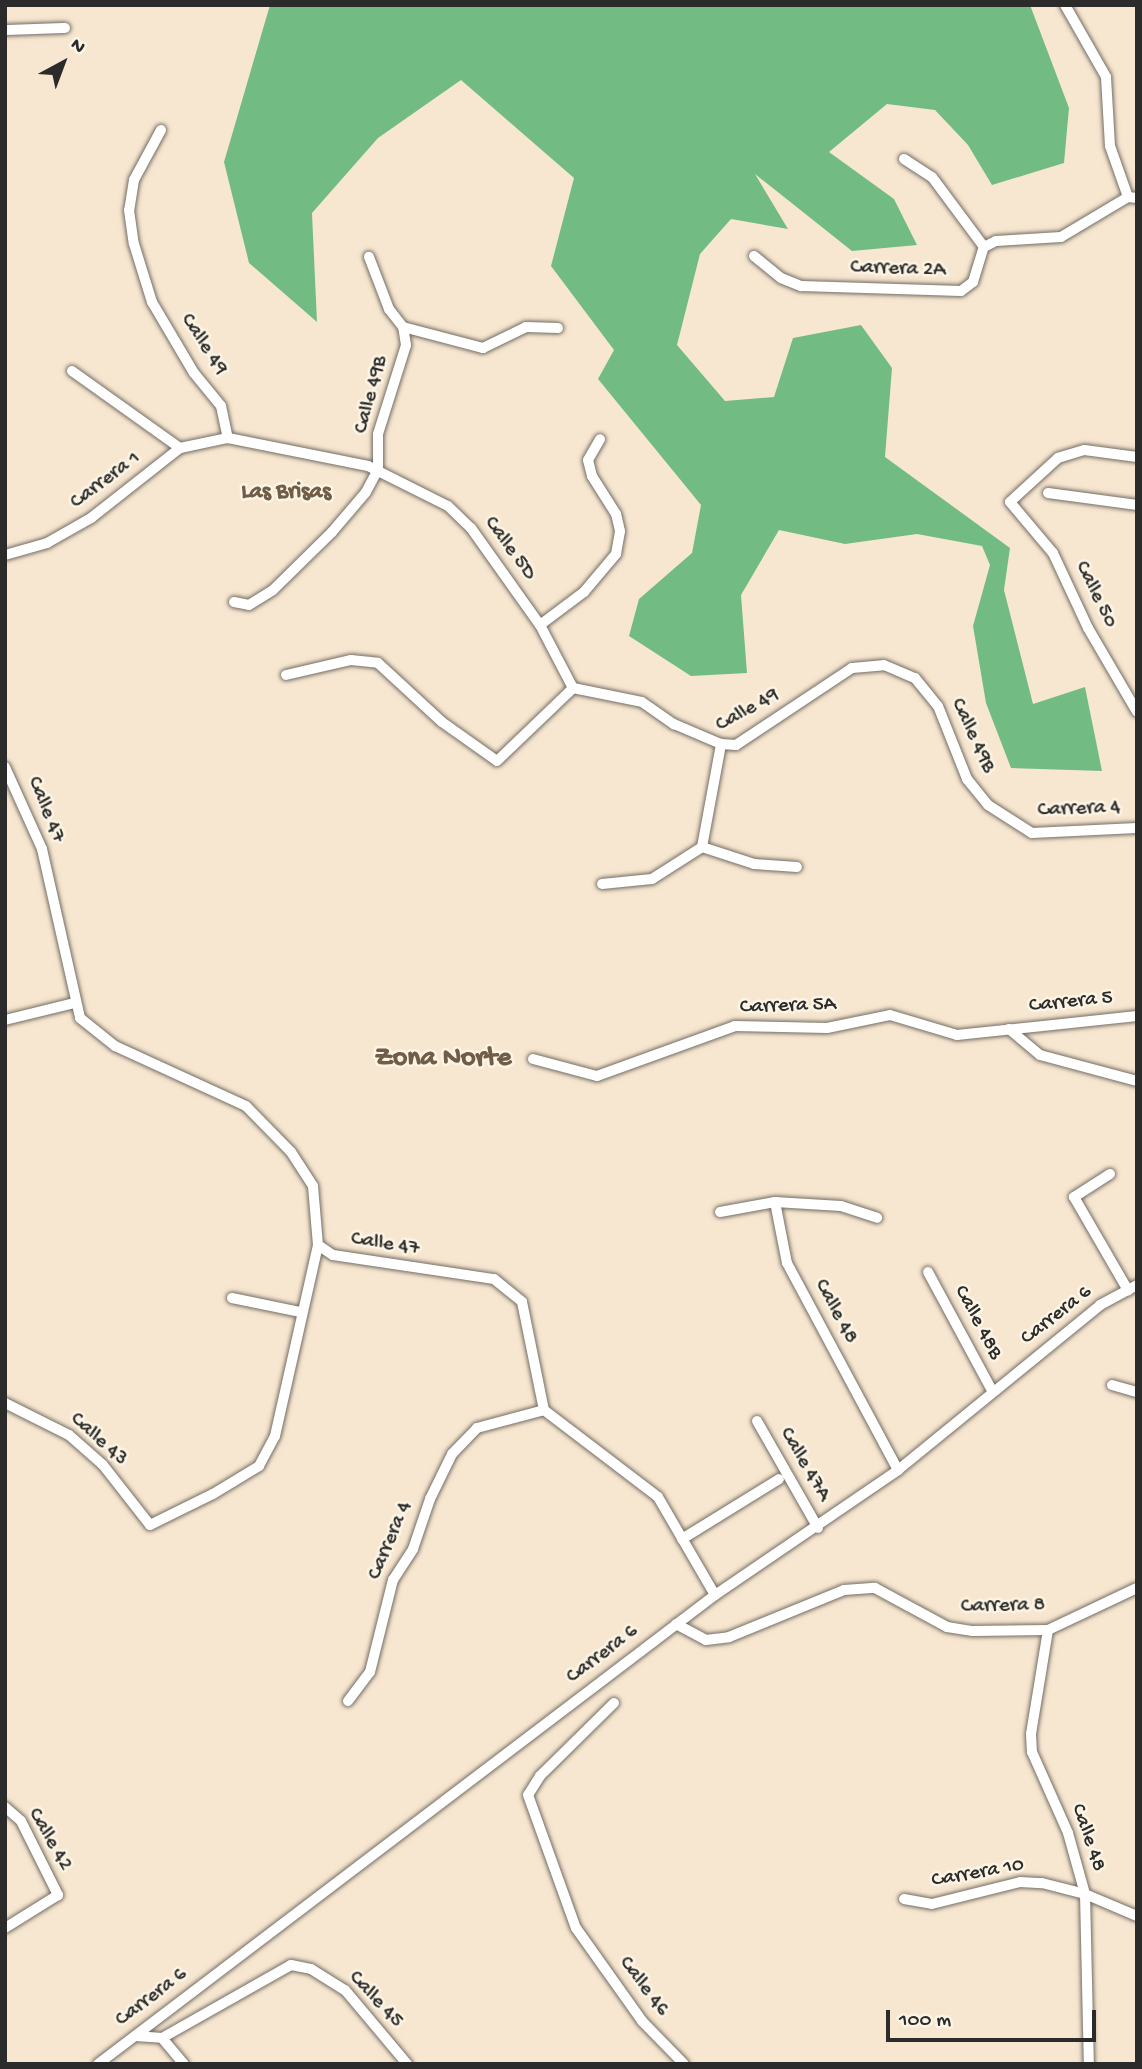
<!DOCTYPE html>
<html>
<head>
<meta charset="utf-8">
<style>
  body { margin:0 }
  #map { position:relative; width:1142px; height:2069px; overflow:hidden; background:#f8e7d0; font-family:"Gochi Hand",sans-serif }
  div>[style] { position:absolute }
  .forest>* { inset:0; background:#72bc83 }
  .roads { filter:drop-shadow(0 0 2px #736d65) drop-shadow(0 0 2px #736d65) }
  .minor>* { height:10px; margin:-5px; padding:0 5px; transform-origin:5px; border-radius:5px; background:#fff }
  span { translate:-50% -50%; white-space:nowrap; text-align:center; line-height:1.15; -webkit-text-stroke:5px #fcf5e5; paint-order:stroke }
  .street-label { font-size:21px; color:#2b2b2b }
  .neighbourhood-label { font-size:23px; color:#705c47; font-weight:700 }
  .district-label { font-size:28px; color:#705c47; font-weight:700 }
  .frame { position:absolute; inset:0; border:7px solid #2b2b2b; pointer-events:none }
  .north { position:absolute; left:28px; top:28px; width:70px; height:70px; -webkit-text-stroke:5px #fcf5e5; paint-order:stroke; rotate:41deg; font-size:19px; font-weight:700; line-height:28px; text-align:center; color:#2b2b2b }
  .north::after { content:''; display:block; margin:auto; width:24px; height:32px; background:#2b2b2b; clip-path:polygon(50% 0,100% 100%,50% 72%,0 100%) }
  .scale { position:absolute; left:886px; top:2010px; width:210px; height:32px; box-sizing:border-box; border:4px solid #2b2b2b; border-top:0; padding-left:9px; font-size:21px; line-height:24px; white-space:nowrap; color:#2b2b2b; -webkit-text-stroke:5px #fcf5e5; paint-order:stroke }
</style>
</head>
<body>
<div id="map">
  <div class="forest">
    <i style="clip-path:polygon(270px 5px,1030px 5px,1069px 108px,1064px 163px,992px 185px,968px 145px,935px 110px,887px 104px,829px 152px,894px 199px,917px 245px,852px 251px,755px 174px,788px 229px,731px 219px,700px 254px,677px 345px,725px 401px,774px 397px,793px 338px,861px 325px,892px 368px,885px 457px,1010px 548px,1004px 590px,1033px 704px,1085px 687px,1102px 771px,1011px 768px,986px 703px,973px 626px,990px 565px,982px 546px,917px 534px,845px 544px,779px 530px,741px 595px,747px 673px,691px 676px,629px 636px,639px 599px,692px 553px,701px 505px,598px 379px,614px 350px,551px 266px,574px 178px,461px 80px,378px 138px,312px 213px,317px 322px,249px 263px,224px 162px)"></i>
  </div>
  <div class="roads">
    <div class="minor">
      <i style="left:1065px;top:5px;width:83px;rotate:60.3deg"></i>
      <i style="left:1106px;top:77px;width:69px;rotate:86.7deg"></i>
      <i style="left:1110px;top:146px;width:54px;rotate:70.6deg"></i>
      <i style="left:5px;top:30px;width:60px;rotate:-1.9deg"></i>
      <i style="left:161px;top:130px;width:57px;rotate:118.4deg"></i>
      <i style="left:134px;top:180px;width:30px;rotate:99deg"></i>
      <i style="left:129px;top:210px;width:34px;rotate:82deg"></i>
      <i style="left:134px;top:244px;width:61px;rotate:72.8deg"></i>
      <i style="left:152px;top:302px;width:82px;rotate:59.4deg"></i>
      <i style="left:194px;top:373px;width:43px;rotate:50.7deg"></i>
      <i style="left:221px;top:406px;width:33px;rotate:78deg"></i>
      <i style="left:904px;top:159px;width:33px;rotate:33deg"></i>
      <i style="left:932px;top:177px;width:87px;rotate:53.4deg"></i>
      <i style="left:984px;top:247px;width:13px;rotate:-27deg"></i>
      <i style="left:996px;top:241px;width:65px;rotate:-3.5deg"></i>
      <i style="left:1061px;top:237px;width:78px;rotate:-30.8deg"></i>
      <i style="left:1128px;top:197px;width:9px;rotate:6deg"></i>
      <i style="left:754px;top:256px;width:35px;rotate:39deg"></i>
      <i style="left:781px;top:278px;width:22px;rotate:22deg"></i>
      <i style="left:801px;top:286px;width:160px;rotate:1.8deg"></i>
      <i style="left:961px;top:291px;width:15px;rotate:-37deg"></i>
      <i style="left:973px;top:282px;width:37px;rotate:-73deg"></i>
      <i style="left:403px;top:327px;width:83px;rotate:14.7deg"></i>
      <i style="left:483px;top:348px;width:48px;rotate:-26deg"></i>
      <i style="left:526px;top:327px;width:32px;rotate:2deg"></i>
      <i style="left:72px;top:371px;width:133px;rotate:35.5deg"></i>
      <i style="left:1137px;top:457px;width:53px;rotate:-172.5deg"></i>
      <i style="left:1084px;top:450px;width:27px;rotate:163deg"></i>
      <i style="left:1058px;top:458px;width:65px;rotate:137.5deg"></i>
      <i style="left:1010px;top:502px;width:67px;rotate:49.9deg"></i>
      <i style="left:1053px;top:553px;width:83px;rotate:65deg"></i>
      <i style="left:1088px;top:628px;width:97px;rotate:59.7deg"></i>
      <i style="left:1048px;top:493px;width:90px;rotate:7.7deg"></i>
      <i style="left:5px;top:555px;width:44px;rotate:-15.9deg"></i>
      <i style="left:47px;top:543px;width:51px;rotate:-29.6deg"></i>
      <i style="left:91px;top:518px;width:113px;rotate:-38.2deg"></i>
      <i style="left:180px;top:448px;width:49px;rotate:-11.8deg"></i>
      <i style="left:228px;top:438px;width:143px;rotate:11.3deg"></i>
      <i style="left:368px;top:466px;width:89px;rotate:26.6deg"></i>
      <i style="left:448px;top:506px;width:32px;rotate:44deg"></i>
      <i style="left:471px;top:528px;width:119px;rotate:54.6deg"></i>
      <i style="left:540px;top:625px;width:71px;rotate:62.4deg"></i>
      <i style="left:234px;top:602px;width:15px;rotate:11deg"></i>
      <i style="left:249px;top:605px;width:28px;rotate:-32deg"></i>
      <i style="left:273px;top:590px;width:83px;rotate:-44.5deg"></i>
      <i style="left:332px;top:532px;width:52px;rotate:-49.6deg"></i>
      <i style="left:366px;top:492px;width:26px;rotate:-62deg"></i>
      <i style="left:378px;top:469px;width:35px;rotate:-90deg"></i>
      <i style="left:378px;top:434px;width:93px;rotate:-72.5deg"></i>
      <i style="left:406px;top:345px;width:18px;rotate:-99deg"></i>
      <i style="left:403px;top:327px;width:23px;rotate:-128deg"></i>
      <i style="left:389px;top:309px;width:56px;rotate:-111deg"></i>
      <i style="left:540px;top:625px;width:55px;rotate:-36.9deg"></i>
      <i style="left:584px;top:592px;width:50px;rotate:-49.9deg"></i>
      <i style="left:616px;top:554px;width:23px;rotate:-80deg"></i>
      <i style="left:620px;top:531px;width:17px;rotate:-103deg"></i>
      <i style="left:616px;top:514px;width:45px;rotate:-122.3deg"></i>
      <i style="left:592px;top:476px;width:16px;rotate:-104deg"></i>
      <i style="left:588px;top:460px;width:24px;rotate:-60deg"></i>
      <i style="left:286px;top:675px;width:67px;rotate:-13deg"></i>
      <i style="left:351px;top:660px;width:27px;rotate:6deg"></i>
      <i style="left:378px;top:663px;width:87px;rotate:42.7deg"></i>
      <i style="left:442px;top:722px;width:67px;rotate:35.3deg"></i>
      <i style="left:497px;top:761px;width:105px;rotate:-43.8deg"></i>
      <i style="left:573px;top:688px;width:70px;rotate:11.5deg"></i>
      <i style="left:642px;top:702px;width:39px;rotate:35deg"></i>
      <i style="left:674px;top:724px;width:51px;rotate:23.1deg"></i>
      <i style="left:721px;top:744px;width:15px;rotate:4deg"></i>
      <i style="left:736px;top:745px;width:139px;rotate:-33.6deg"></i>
      <i style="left:852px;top:668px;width:32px;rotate:-5deg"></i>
      <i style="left:884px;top:665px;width:34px;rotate:23deg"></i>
      <i style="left:915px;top:678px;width:36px;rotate:51deg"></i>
      <i style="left:938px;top:706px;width:79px;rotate:68.3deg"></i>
      <i style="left:967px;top:779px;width:33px;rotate:51deg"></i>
      <i style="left:988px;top:805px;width:52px;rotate:32.5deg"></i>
      <i style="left:1032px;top:833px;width:105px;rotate:-2.7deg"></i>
      <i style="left:5px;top:767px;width:90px;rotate:65.7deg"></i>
      <i style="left:42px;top:849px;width:173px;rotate:77.3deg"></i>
      <i style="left:80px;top:1018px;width:45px;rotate:38.7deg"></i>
      <i style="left:115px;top:1046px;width:144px;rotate:24.6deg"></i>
      <i style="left:246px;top:1106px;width:64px;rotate:45.6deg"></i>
      <i style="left:291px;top:1152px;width:40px;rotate:57.1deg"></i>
      <i style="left:313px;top:1186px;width:59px;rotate:85.2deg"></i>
      <i style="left:318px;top:1245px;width:18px;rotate:34deg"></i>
      <i style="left:333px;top:1255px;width:163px;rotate:8.5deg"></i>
      <i style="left:494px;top:1279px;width:36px;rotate:39deg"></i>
      <i style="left:522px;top:1302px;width:110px;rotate:78.5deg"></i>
      <i style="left:544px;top:1410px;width:143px;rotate:37.3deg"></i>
      <i style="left:658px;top:1497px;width:113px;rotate:59.8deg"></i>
      <i style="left:702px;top:847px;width:105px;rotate:-79.5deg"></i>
      <i style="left:702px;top:847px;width:55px;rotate:18.1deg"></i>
      <i style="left:754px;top:864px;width:43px;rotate:4deg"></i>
      <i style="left:602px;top:884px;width:50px;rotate:-5.7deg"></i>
      <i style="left:652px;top:879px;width:59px;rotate:-32.6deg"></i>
      <i style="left:5px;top:1020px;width:72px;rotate:-13.7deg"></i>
      <i style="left:1009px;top:1029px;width:40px;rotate:40deg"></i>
      <i style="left:1040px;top:1055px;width:100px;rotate:15deg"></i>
      <i style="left:533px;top:1059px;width:66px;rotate:14.9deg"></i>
      <i style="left:597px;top:1076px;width:147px;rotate:-19.9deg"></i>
      <i style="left:735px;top:1026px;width:92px;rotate:1.2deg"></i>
      <i style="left:827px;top:1028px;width:64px;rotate:-11.7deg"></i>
      <i style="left:890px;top:1015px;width:70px;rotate:16.6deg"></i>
      <i style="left:957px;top:1035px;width:181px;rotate:-6deg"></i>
      <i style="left:1110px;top:1174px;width:43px;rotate:147.4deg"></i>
      <i style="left:1074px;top:1197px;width:108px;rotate:59.9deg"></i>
      <i style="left:775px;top:1202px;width:62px;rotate:78.9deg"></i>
      <i style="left:787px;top:1263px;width:235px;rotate:61.8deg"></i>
      <i style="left:720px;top:1212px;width:56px;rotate:-10.3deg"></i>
      <i style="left:775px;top:1202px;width:66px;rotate:3.5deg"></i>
      <i style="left:841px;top:1206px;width:38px;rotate:18deg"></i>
      <i style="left:928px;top:1272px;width:136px;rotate:61.6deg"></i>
      <i style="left:232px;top:1298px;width:69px;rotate:11.6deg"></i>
      <i style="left:1112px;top:1385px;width:26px;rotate:16deg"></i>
      <i style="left:5px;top:1403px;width:72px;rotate:26.6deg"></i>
      <i style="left:69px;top:1435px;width:45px;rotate:41.4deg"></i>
      <i style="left:103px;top:1465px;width:76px;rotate:51.9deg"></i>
      <i style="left:150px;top:1525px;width:70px;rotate:-26.2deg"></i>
      <i style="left:213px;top:1494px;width:54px;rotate:-31.3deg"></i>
      <i style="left:259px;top:1466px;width:34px;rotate:-62deg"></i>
      <i style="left:275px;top:1436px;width:196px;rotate:-77.3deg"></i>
      <i style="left:757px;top:1421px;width:123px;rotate:60.3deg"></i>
      <i style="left:682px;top:1539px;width:114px;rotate:-31.7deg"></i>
      <i style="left:676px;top:1624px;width:34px;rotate:28deg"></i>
      <i style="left:706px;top:1640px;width:23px;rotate:-7deg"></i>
      <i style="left:729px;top:1637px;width:124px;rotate:-22.2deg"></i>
      <i style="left:844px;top:1590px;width:31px;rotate:-4deg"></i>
      <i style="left:875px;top:1588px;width:82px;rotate:28.4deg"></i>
      <i style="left:947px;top:1627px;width:26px;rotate:9deg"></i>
      <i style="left:973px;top:1631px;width:75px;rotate:-0.8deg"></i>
      <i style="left:1048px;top:1630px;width:98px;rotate:-25.3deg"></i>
      <i style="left:1048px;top:1630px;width:105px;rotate:99.3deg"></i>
      <i style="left:1031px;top:1734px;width:18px;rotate:87deg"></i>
      <i style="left:1032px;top:1752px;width:89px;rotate:66deg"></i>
      <i style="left:1068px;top:1833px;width:63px;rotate:74.4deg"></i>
      <i style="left:1085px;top:1894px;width:170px;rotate:88.7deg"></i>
      <i style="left:348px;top:1701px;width:36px;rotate:-53deg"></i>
      <i style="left:370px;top:1672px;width:95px;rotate:-76deg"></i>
      <i style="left:393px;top:1580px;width:37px;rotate:-57deg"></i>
      <i style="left:413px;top:1549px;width:53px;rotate:-71.2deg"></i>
      <i style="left:430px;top:1499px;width:50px;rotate:-63.9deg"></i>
      <i style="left:452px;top:1454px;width:36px;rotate:-46deg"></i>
      <i style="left:477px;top:1428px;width:69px;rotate:-15deg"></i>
      <i style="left:614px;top:1703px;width:104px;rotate:135.4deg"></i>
      <i style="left:540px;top:1776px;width:22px;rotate:122deg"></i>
      <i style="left:528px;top:1795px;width:141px;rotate:70.2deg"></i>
      <i style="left:576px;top:1928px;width:114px;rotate:54.6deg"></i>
      <i style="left:642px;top:2021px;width:60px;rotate:45.7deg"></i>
      <i style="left:5px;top:1807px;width:21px;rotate:41deg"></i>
      <i style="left:21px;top:1821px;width:83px;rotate:63.4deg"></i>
      <i style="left:58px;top:1895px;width:62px;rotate:148.1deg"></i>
      <i style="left:904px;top:1899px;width:28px;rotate:10deg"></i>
      <i style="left:932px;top:1904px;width:91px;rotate:-14deg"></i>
      <i style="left:1020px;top:1882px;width:22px;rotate:3deg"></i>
      <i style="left:1042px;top:1883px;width:44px;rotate:14.3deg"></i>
      <i style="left:1085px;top:1894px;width:56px;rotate:22.9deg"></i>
      <i style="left:135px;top:2036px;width:27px;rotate:4deg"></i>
      <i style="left:162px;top:2038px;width:34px;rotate:50deg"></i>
      <i style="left:162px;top:2038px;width:148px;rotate:-29.5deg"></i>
      <i style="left:291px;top:1965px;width:20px;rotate:11deg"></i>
      <i style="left:311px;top:1969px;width:40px;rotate:32deg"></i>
      <i style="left:345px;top:1990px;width:97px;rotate:50deg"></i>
      <i style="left:98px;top:2064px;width:775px;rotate:-37.24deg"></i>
      <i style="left:715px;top:1595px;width:222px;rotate:-34.3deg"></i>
      <i style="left:898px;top:1470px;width:261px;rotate:-39.2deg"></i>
      <i style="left:1100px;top:1305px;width:42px;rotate:-28.4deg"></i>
    </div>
  </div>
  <div class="street-label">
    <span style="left:898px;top:270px;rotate:2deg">Carrera 2A</span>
    <span style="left:203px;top:345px;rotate:57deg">Calle 49</span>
    <span style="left:372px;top:395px;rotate:-75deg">Calle 49B</span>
    <span style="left:106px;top:481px;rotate:-37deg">Carrera 1</span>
    <span style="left:509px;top:549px;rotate:54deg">Calle 5D</span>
    <span style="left:1095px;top:595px;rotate:64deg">Calle 50</span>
    <span style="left:748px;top:711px;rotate:-29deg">Calle 49</span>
    <span style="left:972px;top:736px;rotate:65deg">Calle 49B</span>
    <span style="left:45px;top:810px;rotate:68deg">Calle 47</span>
    <span style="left:1079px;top:810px;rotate:-2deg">Carrera 4</span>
    <span style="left:1071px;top:1003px;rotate:-6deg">Carrera 5</span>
    <span style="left:788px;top:1007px;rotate:-2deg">Carrera 5A</span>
    <span style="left:385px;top:1245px;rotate:9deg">Calle 47</span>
    <span style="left:835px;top:1312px;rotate:62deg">Calle 48</span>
    <span style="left:1057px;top:1316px;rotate:-38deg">Carrera 6</span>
    <span style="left:977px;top:1323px;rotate:62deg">Calle 48B</span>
    <span style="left:98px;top:1440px;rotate:42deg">Calle 43</span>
    <span style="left:804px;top:1465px;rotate:60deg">Calle 47A</span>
    <span style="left:391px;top:1541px;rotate:-67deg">Carrera 4</span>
    <span style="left:1003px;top:1607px;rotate:-1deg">Carrera 8</span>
    <span style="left:603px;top:1655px;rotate:-37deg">Carrera 6</span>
    <span style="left:1087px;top:1838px;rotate:71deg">Calle 48</span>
    <span style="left:49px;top:1840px;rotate:60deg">Calle 42</span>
    <span style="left:978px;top:1874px;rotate:-10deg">Carrera 10</span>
    <span style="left:643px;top:1987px;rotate:53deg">Calle 46</span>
    <span style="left:152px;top:1998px;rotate:-37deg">Carrera 6</span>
    <span style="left:375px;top:2000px;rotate:47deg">Calle 45</span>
  </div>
  <div class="neighbourhood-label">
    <span style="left:286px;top:493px">Las Brisas</span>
  </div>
  <div class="district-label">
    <span style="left:443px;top:1059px">Zona Norte</span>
  </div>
  <div class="frame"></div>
  <div class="north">N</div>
  <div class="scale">100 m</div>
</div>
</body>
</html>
